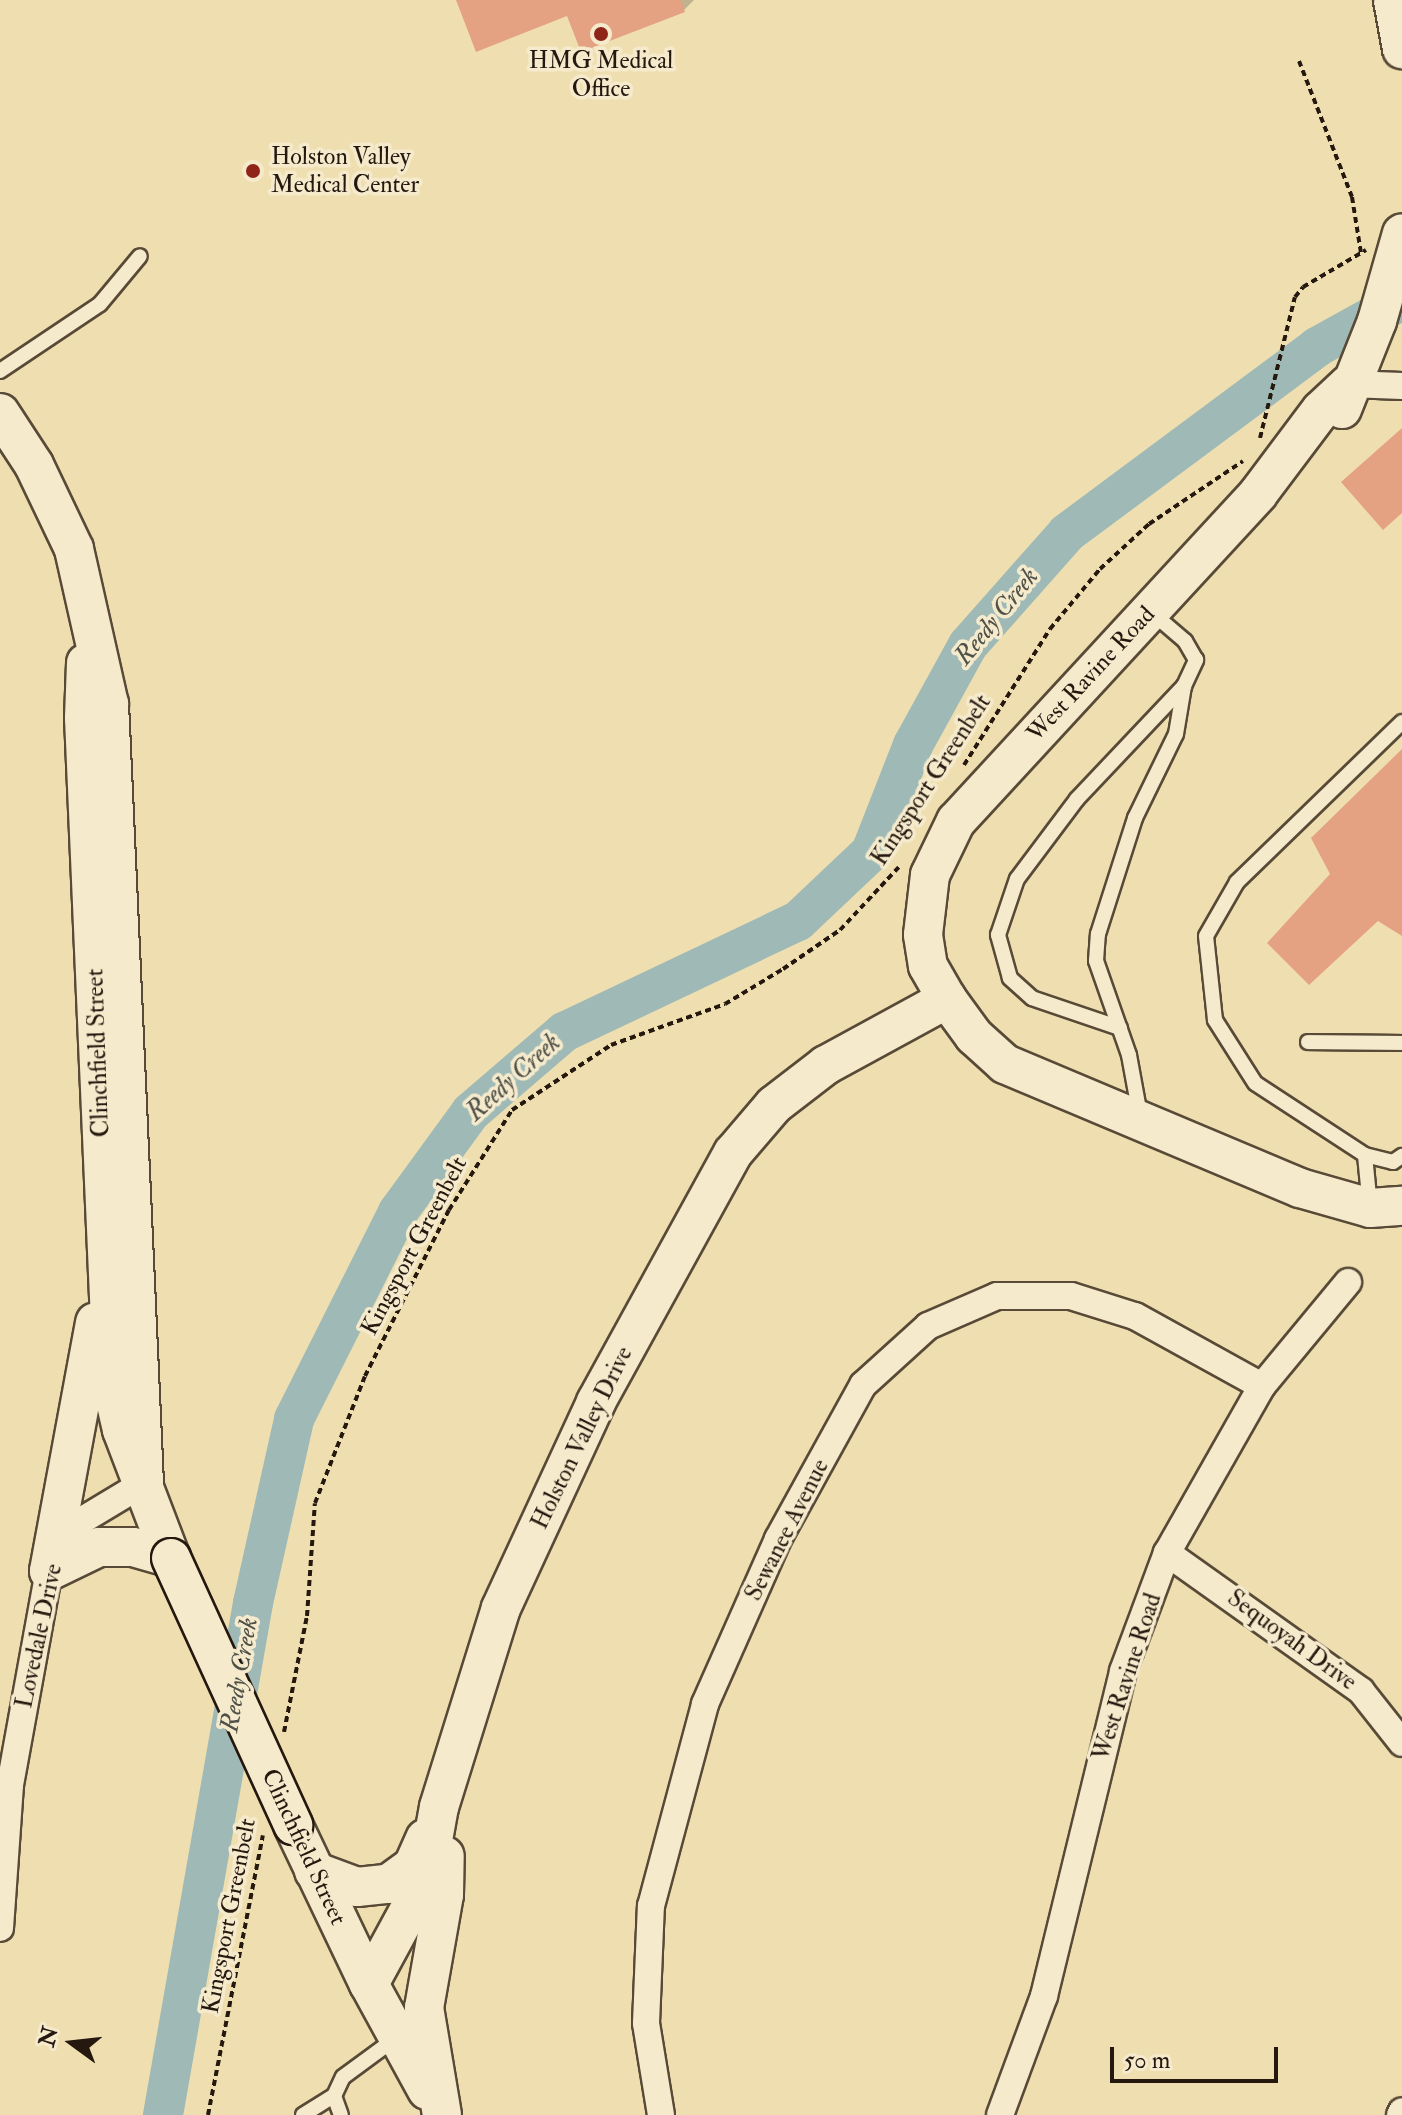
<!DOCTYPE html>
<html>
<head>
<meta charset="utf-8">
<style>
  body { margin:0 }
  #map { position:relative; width:1402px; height:2115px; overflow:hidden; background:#efdfb0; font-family:"IM FELL Double Pica",serif }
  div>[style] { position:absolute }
  .shadow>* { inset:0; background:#0003 }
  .river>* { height:40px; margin:-20px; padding:0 20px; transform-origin:20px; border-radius:20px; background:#9fbab6 }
  .building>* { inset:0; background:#e5a282 }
  .path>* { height:4px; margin-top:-2px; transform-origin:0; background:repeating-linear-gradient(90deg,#25180f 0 6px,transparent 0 10px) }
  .roads { filter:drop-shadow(2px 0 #584a37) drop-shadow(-2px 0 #584a37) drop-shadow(0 2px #584a37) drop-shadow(0 -2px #584a37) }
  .lane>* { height:14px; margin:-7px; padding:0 7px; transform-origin:7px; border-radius:7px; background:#f5eacc }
  .street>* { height:26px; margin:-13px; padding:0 13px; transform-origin:13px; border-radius:13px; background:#f5eacc }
  .secondary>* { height:38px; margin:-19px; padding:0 19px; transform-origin:19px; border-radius:19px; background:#f5eacc }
  .bridges { filter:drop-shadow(2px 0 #25180f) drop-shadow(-2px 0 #25180f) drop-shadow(0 2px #25180f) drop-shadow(0 -2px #25180f) }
  .secondary-bridge>* { height:38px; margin:-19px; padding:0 19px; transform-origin:19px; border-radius:19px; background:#f5eacc }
  .dots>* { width:22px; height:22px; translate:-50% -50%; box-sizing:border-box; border:4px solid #f5eacc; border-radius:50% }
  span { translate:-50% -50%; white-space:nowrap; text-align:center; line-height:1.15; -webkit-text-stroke:7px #f5eacc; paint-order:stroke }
  .poi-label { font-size:24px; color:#25180f }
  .left { translate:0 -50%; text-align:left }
  .street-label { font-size:24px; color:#25180f }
  .water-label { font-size:26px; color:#505149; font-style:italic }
  .north { position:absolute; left:32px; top:2003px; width:80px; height:80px; -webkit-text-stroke:6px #f5eacc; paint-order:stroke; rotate:285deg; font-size:22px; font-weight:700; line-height:32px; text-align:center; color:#25180f }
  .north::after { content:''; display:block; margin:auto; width:28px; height:36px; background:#25180f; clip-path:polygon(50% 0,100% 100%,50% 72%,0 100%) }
  .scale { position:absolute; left:1110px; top:2047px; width:168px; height:36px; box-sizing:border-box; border:4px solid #25180f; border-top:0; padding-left:10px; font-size:24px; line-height:28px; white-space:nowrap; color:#25180f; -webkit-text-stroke:6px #f5eacc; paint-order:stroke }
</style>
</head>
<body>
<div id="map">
  <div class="shadow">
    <div style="clip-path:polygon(458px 0,694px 0,684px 10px,568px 14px)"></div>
  </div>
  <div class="river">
    <div style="left:163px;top:2115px;width:520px;rotate:-80.03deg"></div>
    <div style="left:253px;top:1603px;width:189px;rotate:-77.4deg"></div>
    <div style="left:294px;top:1419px;width:232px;rotate:-63.3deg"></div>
    <div style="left:398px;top:1212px;width:124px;rotate:-53.9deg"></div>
    <div style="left:471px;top:1112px;width:123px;rotate:-40.7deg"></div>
    <div style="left:564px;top:1032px;width:259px;rotate:-25.4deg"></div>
    <div style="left:798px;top:921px;width:100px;rotate:-43.4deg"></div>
    <div style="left:871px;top:852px;width:115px;rotate:-68.6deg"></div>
    <div style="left:913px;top:745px;width:114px;rotate:-61.2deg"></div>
    <div style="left:968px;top:645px;width:149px;rotate:-48.5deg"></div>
    <div style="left:1067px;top:533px;width:312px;rotate:-36.6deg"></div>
    <div style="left:1317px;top:347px;width:97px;rotate:-28.9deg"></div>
  </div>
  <div class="building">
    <div style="clip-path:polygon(456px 0,681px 0,685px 12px,581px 52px,567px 16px,476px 52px)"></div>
    <div style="clip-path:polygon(1402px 428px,1402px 513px,1383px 530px,1341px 482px)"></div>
    <div style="clip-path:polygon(1402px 749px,1402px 936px,1378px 921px,1309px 985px,1267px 943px,1330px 874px,1311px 838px)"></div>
  </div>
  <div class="path">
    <div style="left:1299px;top:61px;width:146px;rotate:68.7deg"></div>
    <div style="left:1352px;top:197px;width:57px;rotate:80.9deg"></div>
    <div style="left:1260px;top:438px;width:145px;rotate:-76.1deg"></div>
    <div style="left:1295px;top:297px;width:13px;rotate:-51deg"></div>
    <div style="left:1303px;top:287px;width:73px;rotate:-30.4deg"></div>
    <div style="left:964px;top:765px;width:161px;rotate:-57.7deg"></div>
    <div style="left:1050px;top:629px;width:78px;rotate:-50.2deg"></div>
    <div style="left:1100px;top:569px;width:67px;rotate:-42.6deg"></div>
    <div style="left:1149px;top:524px;width:113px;rotate:-33.8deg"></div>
    <div style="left:284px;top:1732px;width:118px;rotate:-78.8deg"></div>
    <div style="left:307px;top:1616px;width:113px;rotate:-86deg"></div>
    <div style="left:315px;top:1503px;width:136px;rotate:-68.5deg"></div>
    <div style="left:365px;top:1376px;width:186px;rotate:-63.2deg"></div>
    <div style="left:449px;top:1210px;width:118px;rotate:-57.8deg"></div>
    <div style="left:512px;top:1110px;width:118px;rotate:-33.3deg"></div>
    <div style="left:611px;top:1045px;width:121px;rotate:-19.8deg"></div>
    <div style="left:725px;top:1004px;width:68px;rotate:-31.1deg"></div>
    <div style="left:783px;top:969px;width:69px;rotate:-34.4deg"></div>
    <div style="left:840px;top:930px;width:86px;rotate:-46.9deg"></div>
    <div style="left:208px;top:2115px;width:285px;rotate:-78.9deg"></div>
  </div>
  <div class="roads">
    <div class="lane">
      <div style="left:0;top:371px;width:120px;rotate:-33.8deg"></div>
      <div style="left:100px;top:304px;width:62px;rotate:-50.2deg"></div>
      <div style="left:1120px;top:1028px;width:93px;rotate:-161.2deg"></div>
      <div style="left:1032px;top:998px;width:30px;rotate:-138deg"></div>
      <div style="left:1010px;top:978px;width:45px;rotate:-105.6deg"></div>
      <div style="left:998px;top:935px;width:59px;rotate:-71.3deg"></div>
      <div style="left:1017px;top:879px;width:100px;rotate:-53.1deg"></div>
      <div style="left:1077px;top:799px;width:156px;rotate:-46.6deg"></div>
      <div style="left:1308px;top:1042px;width:94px;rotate:0.6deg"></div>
      <div style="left:1140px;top:1115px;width:61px;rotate:-100.4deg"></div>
      <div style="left:1129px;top:1055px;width:100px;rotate:-109.3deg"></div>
      <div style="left:1096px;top:961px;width:27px;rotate:-86deg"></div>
      <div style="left:1098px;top:934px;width:122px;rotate:-72.3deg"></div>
      <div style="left:1135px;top:818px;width:93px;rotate:-64deg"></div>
      <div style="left:1176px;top:734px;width:49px;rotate:-80.5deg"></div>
      <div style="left:1184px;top:686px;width:29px;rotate:-65deg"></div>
      <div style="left:1196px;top:660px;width:22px;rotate:-120deg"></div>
      <div style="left:1185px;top:641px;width:45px;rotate:-139.5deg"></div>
      <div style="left:1365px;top:1155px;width:29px;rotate:14deg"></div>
      <div style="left:1393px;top:1162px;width:11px;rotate:-34deg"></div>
      <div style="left:1370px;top:1207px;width:52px;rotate:-95.5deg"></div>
      <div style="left:1365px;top:1155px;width:131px;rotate:-146.8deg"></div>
      <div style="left:1255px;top:1083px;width:75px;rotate:-122.4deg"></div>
      <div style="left:1215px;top:1020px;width:84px;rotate:-96.1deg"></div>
      <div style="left:1206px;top:936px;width:62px;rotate:-60.1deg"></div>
      <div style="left:1237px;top:882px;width:230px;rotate:-44.1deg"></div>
      <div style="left:334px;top:2096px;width:20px;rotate:70deg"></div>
      <div style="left:303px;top:2115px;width:36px;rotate:-32deg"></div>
      <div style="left:334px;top:2096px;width:21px;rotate:-65deg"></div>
      <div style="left:343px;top:2077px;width:66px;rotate:-36.3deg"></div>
    </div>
    <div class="street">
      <div style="left:1349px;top:384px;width:53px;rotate:2.2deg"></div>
      <div style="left:1167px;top:1553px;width:238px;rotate:35.4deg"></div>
      <div style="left:1361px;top:1691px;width:66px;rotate:51.7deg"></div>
      <div style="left:0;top:1928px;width:143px;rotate:-86deg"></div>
      <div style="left:10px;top:1785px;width:218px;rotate:-79.7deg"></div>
      <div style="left:49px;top:1571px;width:49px;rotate:-63.4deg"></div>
      <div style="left:71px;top:1527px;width:85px;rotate:-31.1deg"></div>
      <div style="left:661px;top:2115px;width:93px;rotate:-99.3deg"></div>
      <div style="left:646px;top:2023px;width:117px;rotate:-87.6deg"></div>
      <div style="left:651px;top:1906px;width:209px;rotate:-75deg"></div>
      <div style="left:705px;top:1704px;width:180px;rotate:-66.1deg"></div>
      <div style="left:778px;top:1539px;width:176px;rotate:-61.1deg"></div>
      <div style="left:863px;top:1385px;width:88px;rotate:-42.2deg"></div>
      <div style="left:928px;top:1326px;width:75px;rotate:-23.5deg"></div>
      <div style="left:997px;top:1296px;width:74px"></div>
      <div style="left:1071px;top:1296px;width:67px;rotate:17.4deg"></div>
      <div style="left:1135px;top:1316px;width:145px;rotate:28.9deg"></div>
      <div style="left:1000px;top:2115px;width:127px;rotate:-69.7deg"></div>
      <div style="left:1044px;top:1996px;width:334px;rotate:-76.3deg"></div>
      <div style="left:1123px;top:1671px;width:126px;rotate:-69.6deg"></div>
      <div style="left:1167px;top:1553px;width:192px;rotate:-60.4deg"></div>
      <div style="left:1262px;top:1386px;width:135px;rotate:-50.4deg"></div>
      <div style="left:1400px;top:2115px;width:4px;rotate:-63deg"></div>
    </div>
    <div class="secondary">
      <div style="left:1393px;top:0;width:50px;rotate:79.6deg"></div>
      <div style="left:1349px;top:384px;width:38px;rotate:137deg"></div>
      <div style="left:1321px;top:410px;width:105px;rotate:126.9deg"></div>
      <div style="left:1258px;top:494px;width:445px;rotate:132.7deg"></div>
      <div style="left:956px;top:821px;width:60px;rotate:115.7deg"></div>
      <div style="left:930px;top:875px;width:60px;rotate:96.7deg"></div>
      <div style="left:923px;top:935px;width:31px;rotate:81deg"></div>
      <div style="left:928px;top:966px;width:38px;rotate:60deg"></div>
      <div style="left:947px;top:999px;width:46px;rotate:53.9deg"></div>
      <div style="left:974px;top:1036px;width:42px;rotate:42.1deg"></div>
      <div style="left:1005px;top:1064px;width:320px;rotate:22.8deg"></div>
      <div style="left:1300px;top:1188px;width:73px;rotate:15.9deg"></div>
      <div style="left:1370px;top:1208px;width:32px;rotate:-4deg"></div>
      <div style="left:1342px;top:409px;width:95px;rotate:-68.3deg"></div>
      <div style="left:1377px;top:321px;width:91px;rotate:-74.1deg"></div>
      <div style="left:0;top:413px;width:62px;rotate:56.8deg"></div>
      <div style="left:34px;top:465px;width:93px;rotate:64.5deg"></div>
      <div style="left:74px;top:549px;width:159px;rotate:77.3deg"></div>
      <div style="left:109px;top:704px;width:780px;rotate:87.43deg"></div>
      <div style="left:86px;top:663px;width:55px;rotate:92.1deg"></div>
      <div style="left:84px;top:718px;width:674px;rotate:87.53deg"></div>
      <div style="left:113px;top:1391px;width:40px;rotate:77deg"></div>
      <div style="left:122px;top:1430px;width:137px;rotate:69.1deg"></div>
      <div style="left:49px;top:1571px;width:253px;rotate:-79.5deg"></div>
      <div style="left:49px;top:1571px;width:55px;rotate:-25.6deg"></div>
      <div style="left:99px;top:1547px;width:34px"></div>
      <div style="left:133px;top:1547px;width:40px;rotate:16deg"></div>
      <div style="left:293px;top:1825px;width:176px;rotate:64.5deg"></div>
      <div style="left:369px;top:1984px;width:121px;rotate:61.3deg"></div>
      <div style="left:314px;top:1871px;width:46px;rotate:20.4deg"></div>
      <div style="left:357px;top:1887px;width:31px;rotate:-6deg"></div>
      <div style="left:388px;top:1884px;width:31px;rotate:-36deg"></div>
      <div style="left:413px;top:1866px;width:30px;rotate:-66deg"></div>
      <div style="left:369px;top:1984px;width:119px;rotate:-61.5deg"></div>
      <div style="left:426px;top:1879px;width:73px;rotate:-79.8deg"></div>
      <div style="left:439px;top:1807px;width:208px;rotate:-72.7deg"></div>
      <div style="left:501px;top:1608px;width:227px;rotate:-65.2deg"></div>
      <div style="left:596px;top:1402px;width:284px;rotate:-61.2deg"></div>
      <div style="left:733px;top:1153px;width:63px;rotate:-49.5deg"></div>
      <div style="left:774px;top:1105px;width:66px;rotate:-37.6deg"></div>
      <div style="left:826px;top:1065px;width:138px;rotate:-28.6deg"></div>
      <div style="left:442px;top:2115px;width:109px;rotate:-99.5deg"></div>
      <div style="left:424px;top:2008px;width:115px;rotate:-80deg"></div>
      <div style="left:444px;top:1895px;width:39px;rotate:-89deg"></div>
    </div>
  </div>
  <div class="bridges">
    <div class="secondary-bridge">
      <div style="left:171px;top:1558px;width:294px;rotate:65.4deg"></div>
    </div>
  </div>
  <div class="dots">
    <div style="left:601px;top:34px;background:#8f2418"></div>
    <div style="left:253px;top:171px;background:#8f2418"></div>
  </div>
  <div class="poi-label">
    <span style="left:601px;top:75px">HMG Medical<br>Office</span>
    <span class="left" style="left:271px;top:171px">Holston Valley<br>Medical Center</span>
  </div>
  <div class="street-label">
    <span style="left:1091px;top:674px;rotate:-47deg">West Ravine Road</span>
    <span style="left:931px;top:780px;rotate:-57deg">Kingsport Greenbelt</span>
    <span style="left:98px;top:1053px;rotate:-92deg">Clinchfield Street</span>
    <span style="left:414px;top:1246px;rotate:-62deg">Kingsport Greenbelt</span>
    <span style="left:582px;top:1438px;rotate:-64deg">Holston Valley Drive</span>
    <span style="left:787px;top:1530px;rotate:-63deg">Sewanee Avenue</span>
    <span style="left:39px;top:1636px;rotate:-78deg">Lovedale Drive</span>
    <span style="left:1292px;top:1640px;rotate:36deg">Sequoyah Drive</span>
    <span style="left:1127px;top:1677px;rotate:-72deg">West Ravine Road</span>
    <span style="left:304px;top:1847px;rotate:65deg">Clinchfield Street</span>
    <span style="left:229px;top:1916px;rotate:-79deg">Kingsport Greenbelt</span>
  </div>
  <div class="water-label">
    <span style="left:997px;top:617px;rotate:-51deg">Reedy Creek</span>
    <span style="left:514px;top:1078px;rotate:-42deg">Reedy Creek</span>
    <span style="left:240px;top:1675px;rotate:-80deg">Reedy Creek</span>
  </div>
  <div class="north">N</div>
  <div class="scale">50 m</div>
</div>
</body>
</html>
